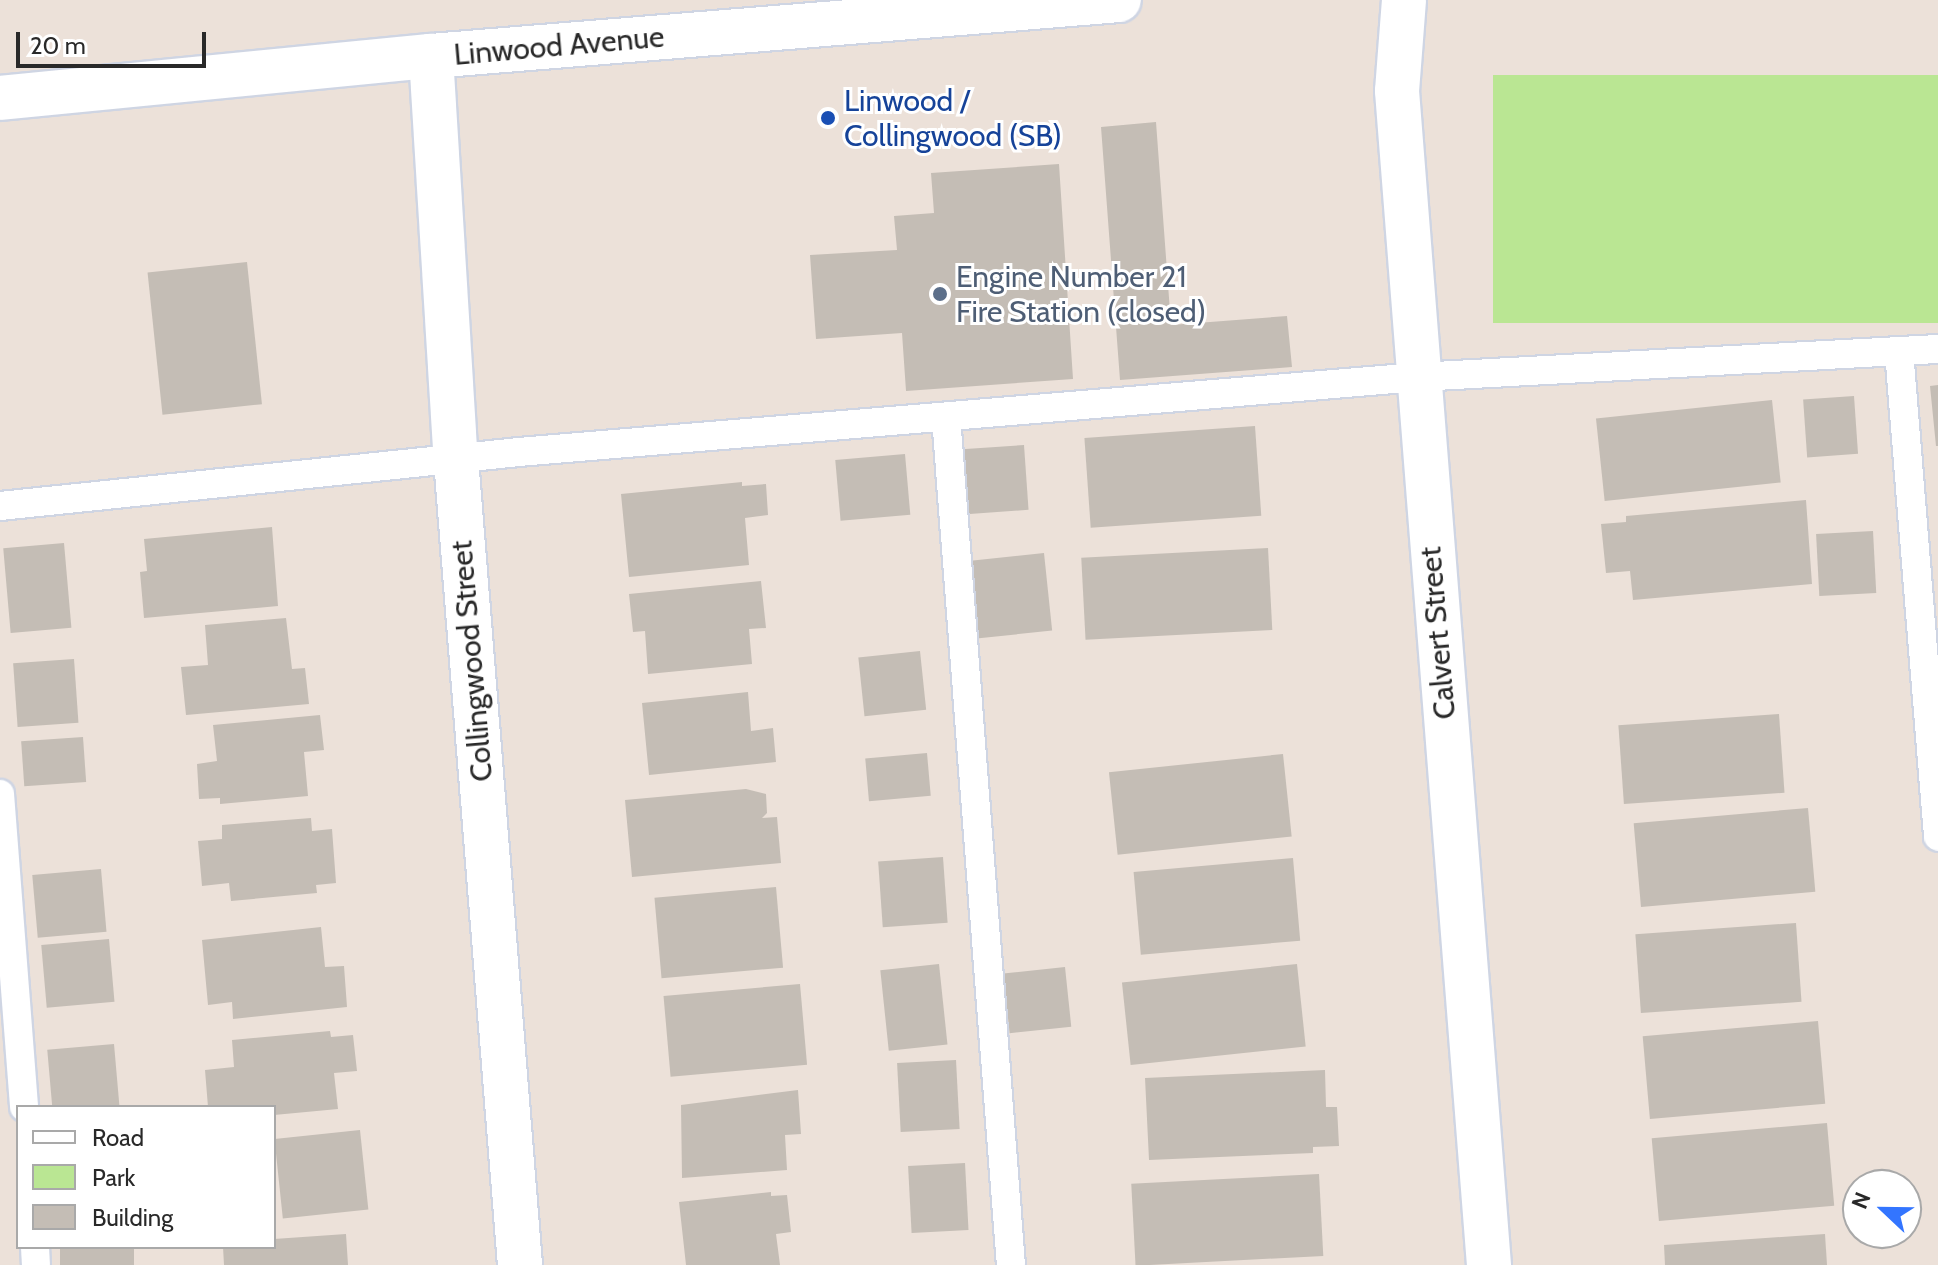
<!DOCTYPE html>
<html>
<head>
<meta charset="utf-8">
<style>
  body { margin:0 }
  #map { position:relative; width:1938px; height:1265px; overflow:hidden; background:#ece1d9; font-family:Cabin,sans-serif }
  div>[style] { position:absolute }
  .green>* { inset:0; background:#bae693; transform-origin:0 0 }
  .building>* { inset:0; background:#c4bdb5; transform-origin:0 0 }
  .roads { filter:drop-shadow(2px 0 #cfd5e3) drop-shadow(-2px 0 #cfd5e3) drop-shadow(0 2px #cfd5e3) drop-shadow(0 -2px #cfd5e3) }
  .lane>* { height:28px; margin:-14px; padding:0 14px; transform-origin:14px; border-radius:14px; background:#fff }
  .street>* { height:44px; margin:-22px; padding:0 22px; transform-origin:22px; border-radius:22px; background:#fff }
  .secondary>* { height:44px; margin:-22px; padding:0 22px; transform-origin:22px; border-radius:22px; background:#fff }
  .dots>* { width:22px; height:22px; translate:-50% -50%; box-sizing:border-box; border:4px solid #fff; border-radius:50% }
  span { translate:-50% -50%; white-space:nowrap; text-align:center; line-height:1.15; -webkit-text-stroke:6px #fff; paint-order:stroke }
  .street-label { font-size:30px; color:#292929 }
  .transit-label { font-size:30px; color:#164399 }
  .left { translate:0 -50%; text-align:left }
  .service-label { font-size:30px; color:#4e5e75 }
  .legend { position:absolute; left:16px; top:1105px; width:260px; height:144px; box-sizing:border-box; background:#fff; border:2px solid #a9a9a9; margin:0; padding:10px 14px; list-style:none; font-size:24px; color:#292929 }
  .legend li { display:flex; align-items:center; gap:16px; height:40px }
  .legend b { width:40px; border:2px solid #a9a9a9 }
  .north { position:absolute; left:1842px; top:1169px; width:80px; height:80px; box-sizing:border-box; background:#fff; border:2px solid #a9a9a9; border-radius:50%; rotate:292deg; font-size:22px; font-weight:700; line-height:32px; text-align:center; color:#292929 }
  .north::after { content:''; display:block; margin:auto; width:28px; height:36px; background:#3375ff; clip-path:polygon(50% 0,100% 100%,50% 72%,0 100%) }
  .scale { position:absolute; left:16px; top:32px; width:190px; height:36px; box-sizing:border-box; border:4px solid #292929; border-top:0; padding-left:10px; font-size:24px; line-height:28px; white-space:nowrap; color:#292929; -webkit-text-stroke:6px #fff; paint-order:stroke }
</style>
</head>
<body>
<div id="map">
  <div class="green">
    <div style="left:1938px;top:75px;width:248px;height:445px;rotate:90deg"></div>
  </div>
  <div class="building">
    <div style="clip-path:polygon(1156px 122px,1171px 325px,1287px 316px,1292px 367px,1120px 380px,1101px 127px)"></div>
    <div style="clip-path:polygon(1059px 164px,1073px 379px,906px 391px,902px 333px,816px 339px,810px 255px,897px 250px,894px 216px,934px 213px,931px 173px)"></div>
    <div style="left:247px;top:262px;width:143px;height:100px;rotate:84deg"></div>
    <div style="clip-path:polygon(1938px 385px,1938px 446px,1936px 446px,1930px 386px)"></div>
    <div style="left:1854px;top:396px;width:58px;height:51px;rotate:86deg"></div>
    <div style="left:1772px;top:400px;width:83px;height:177px;rotate:84deg"></div>
    <div style="left:1255px;top:426px;width:90px;height:171px;rotate:86deg"></div>
    <div style="left:1024px;top:445px;width:65px;height:66px;rotate:86deg"></div>
    <div style="left:905px;top:454px;width:61px;height:70px;rotate:85deg"></div>
    <div style="clip-path:polygon(742px 482px,742px 486px,766px 484px,768px 515px,745px 518px,749px 565px,629px 577px,621px 494px)"></div>
    <div style="clip-path:polygon(1806px 500px,1812px 584px,1633px 600px,1630px 571px,1606px 573px,1601px 524px,1626px 522px,1626px 516px)"></div>
    <div style="clip-path:polygon(272px 527px,278px 606px,144px 618px,140px 572px,147px 571px,144px 539px)"></div>
    <div style="left:1873px;top:531px;width:62px;height:57px;rotate:87deg"></div>
    <div style="left:64px;top:543px;width:85px;height:61px;rotate:85deg"></div>
    <div style="left:1268px;top:548px;width:82px;height:187px;rotate:87deg"></div>
    <div style="left:1044px;top:553px;width:78px;height:76px;rotate:84deg"></div>
    <div style="clip-path:polygon(761px 581px,766px 628px,749px 629px,752px 664px,648px 674px,645px 631px,633px 632px,629px 594px)"></div>
    <div style="clip-path:polygon(286px 618px,292px 669px,305px 668px,309px 704px,186px 715px,181px 667px,208px 665px,205px 625px)"></div>
    <div style="left:920px;top:651px;width:59px;height:62px;rotate:84deg"></div>
    <div style="left:74px;top:659px;width:64px;height:61px;rotate:86deg"></div>
    <div style="clip-path:polygon(748px 692px,751px 731px,773px 728px,776px 762px,649px 775px,642px 703px)"></div>
    <div style="left:1779px;top:714px;width:79px;height:161px;rotate:86deg"></div>
    <div style="clip-path:polygon(320px 715px,324px 750px,304px 752px,308px 796px,220px 804px,220px 798px,199px 799px,197px 764px,217px 761px,213px 725px)"></div>
    <div style="left:83px;top:737px;width:45px;height:62px;rotate:86deg"></div>
    <div style="left:927px;top:753px;width:43px;height:62px;rotate:85deg"></div>
    <div style="left:1283px;top:754px;width:83px;height:175px;rotate:84deg"></div>
    <div style="clip-path:polygon(746px 789px,766px 794px,767px 813px,762px 818px,777px 817px,781px 863px,632px 877px,625px 800px)"></div>
    <div style="left:1808px;top:808px;width:84px;height:175px;rotate:85deg"></div>
    <div style="clip-path:polygon(311px 818px,312px 831px,332px 829px,336px 883px,316px 885px,317px 893px,231px 901px,229px 883px,202px 886px,198px 841px,222px 839px,222px 825px)"></div>
    <div style="left:943px;top:857px;width:66px;height:65px;rotate:86deg"></div>
    <div style="left:1293px;top:858px;width:83px;height:160px;rotate:85deg"></div>
    <div style="left:101px;top:869px;width:63px;height:69px;rotate:85deg"></div>
    <div style="left:776px;top:887px;width:81px;height:122px;rotate:85deg"></div>
    <div style="left:1796px;top:923px;width:79px;height:161px;rotate:86deg"></div>
    <div style="clip-path:polygon(321px 927px,325px 967px,344px 966px,347px 1007px,233px 1019px,232px 1002px,208px 1005px,202px 940px)"></div>
    <div style="left:109px;top:939px;width:63px;height:68px;rotate:85deg"></div>
    <div style="left:939px;top:964px;width:81px;height:59px;rotate:84deg"></div>
    <div style="left:1297px;top:964px;width:83px;height:176px;rotate:84deg"></div>
    <div style="left:1065px;top:967px;width:60px;height:62px;rotate:84deg"></div>
    <div style="left:800px;top:984px;width:81px;height:137px;rotate:85deg"></div>
    <div style="left:1818px;top:1021px;width:83px;height:176px;rotate:85deg"></div>
    <div style="clip-path:polygon(330px 1031px,331px 1037px,353px 1035px,357px 1071px,334px 1073px,338px 1109px,274px 1115px,274px 1107px,208px 1107px,205px 1070px,234px 1067px,232px 1040px)"></div>
    <div style="left:114px;top:1044px;width:63px;height:67px;rotate:85deg"></div>
    <div style="left:956px;top:1060px;width:69px;height:59px;rotate:87deg"></div>
    <div style="clip-path:polygon(1325px 1070px,1326px 1107px,1337px 1107px,1339px 1146px,1313px 1147px,1313px 1153px,1149px 1160px,1145px 1078px)"></div>
    <div style="clip-path:polygon(798px 1090px,801px 1134px,785px 1135px,787px 1170px,682px 1178px,681px 1105px)"></div>
    <div style="left:1827px;top:1123px;width:83px;height:176px;rotate:85deg"></div>
    <div style="left:360px;top:1130px;width:80px;height:86px;rotate:84deg"></div>
    <div style="left:965px;top:1163px;width:67px;height:57px;rotate:87deg"></div>
    <div style="left:1319px;top:1174px;width:82px;height:188px;rotate:87deg"></div>
    <div style="clip-path:polygon(771px 1192px,771px 1196px,787px 1195px,791px 1232px,776px 1234px,780px 1265px,686px 1265px,679px 1202px)"></div>
    <div style="clip-path:polygon(346px 1234px,348px 1265px,224px 1265px,223px 1247px,274px 1247px,274px 1239px)"></div>
    <div style="clip-path:polygon(1825px 1234px,1827px 1265px,1665px 1265px,1664px 1245px)"></div>
    <div style="left:60px;top:1247px;width:74px;height:18px"></div>
  </div>
  <div class="roads">
    <div class="lane">
      <div style="left:1899px;top:351px;width:487px;rotate:85.4deg"></div>
      <div style="left:946px;top:417px;width:850px;rotate:85.62deg"></div>
      <div style="left:0;top:506px;width:522px;rotate:-5.94deg"></div>
      <div style="left:519px;top:452px;width:901px;rotate:-4.77deg"></div>
      <div style="left:1417px;top:377px;width:522px;rotate:-3.08deg"></div>
      <div style="left:0;top:794px;width:314px;rotate:85.6deg"></div>
      <div style="left:35px;top:1247px;width:18px;rotate:87deg"></div>
    </div>
    <div class="street">
      <div style="left:431px;top:56px;width:404px;rotate:86.5deg"></div>
      <div style="left:456px;top:459px;width:809px;rotate:85.46deg"></div>
    </div>
    <div class="secondary">
      <div style="left:1404px;top:0;width:91px;rotate:94.4deg"></div>
      <div style="left:1397px;top:91px;width:1178px;rotate:85.52deg"></div>
      <div style="left:0;top:98px;width:433px;rotate:-5.6deg"></div>
      <div style="left:431px;top:56px;width:690px;rotate:-4.65deg"></div>
    </div>
  </div>
  <div class="dots">
    <div style="left:828px;top:118px;background:#1a4fb4"></div>
    <div style="left:940px;top:294px;background:#5c6f8a"></div>
  </div>
  <div class="street-label">
    <span style="left:559px;top:46px;rotate:-5deg">Linwood Avenue</span>
    <span style="left:1438px;top:633px;rotate:-95deg">Calvert Street</span>
    <span style="left:472px;top:661px;rotate:-95deg">Collingwood Street</span>
  </div>
  <div class="transit-label">
    <span class="left" style="left:844px;top:118px">Linwood /<br>Collingwood (SB)</span>
  </div>
  <div class="service-label">
    <span class="left" style="left:956px;top:294px">Engine Number 21<br>Fire Station (closed)</span>
  </div>
  <ul class="legend">
  <li><b style="height:10px;background:#fff"></b>Road</li>
  <li><b style="height:22px;background:#bae693"></b>Park</li>
  <li><b style="height:22px;background:#c4bdb5"></b>Building</li>
  </ul>
  <div class="north">N</div>
  <div class="scale">20 m</div>
</div>
</body>
</html>
